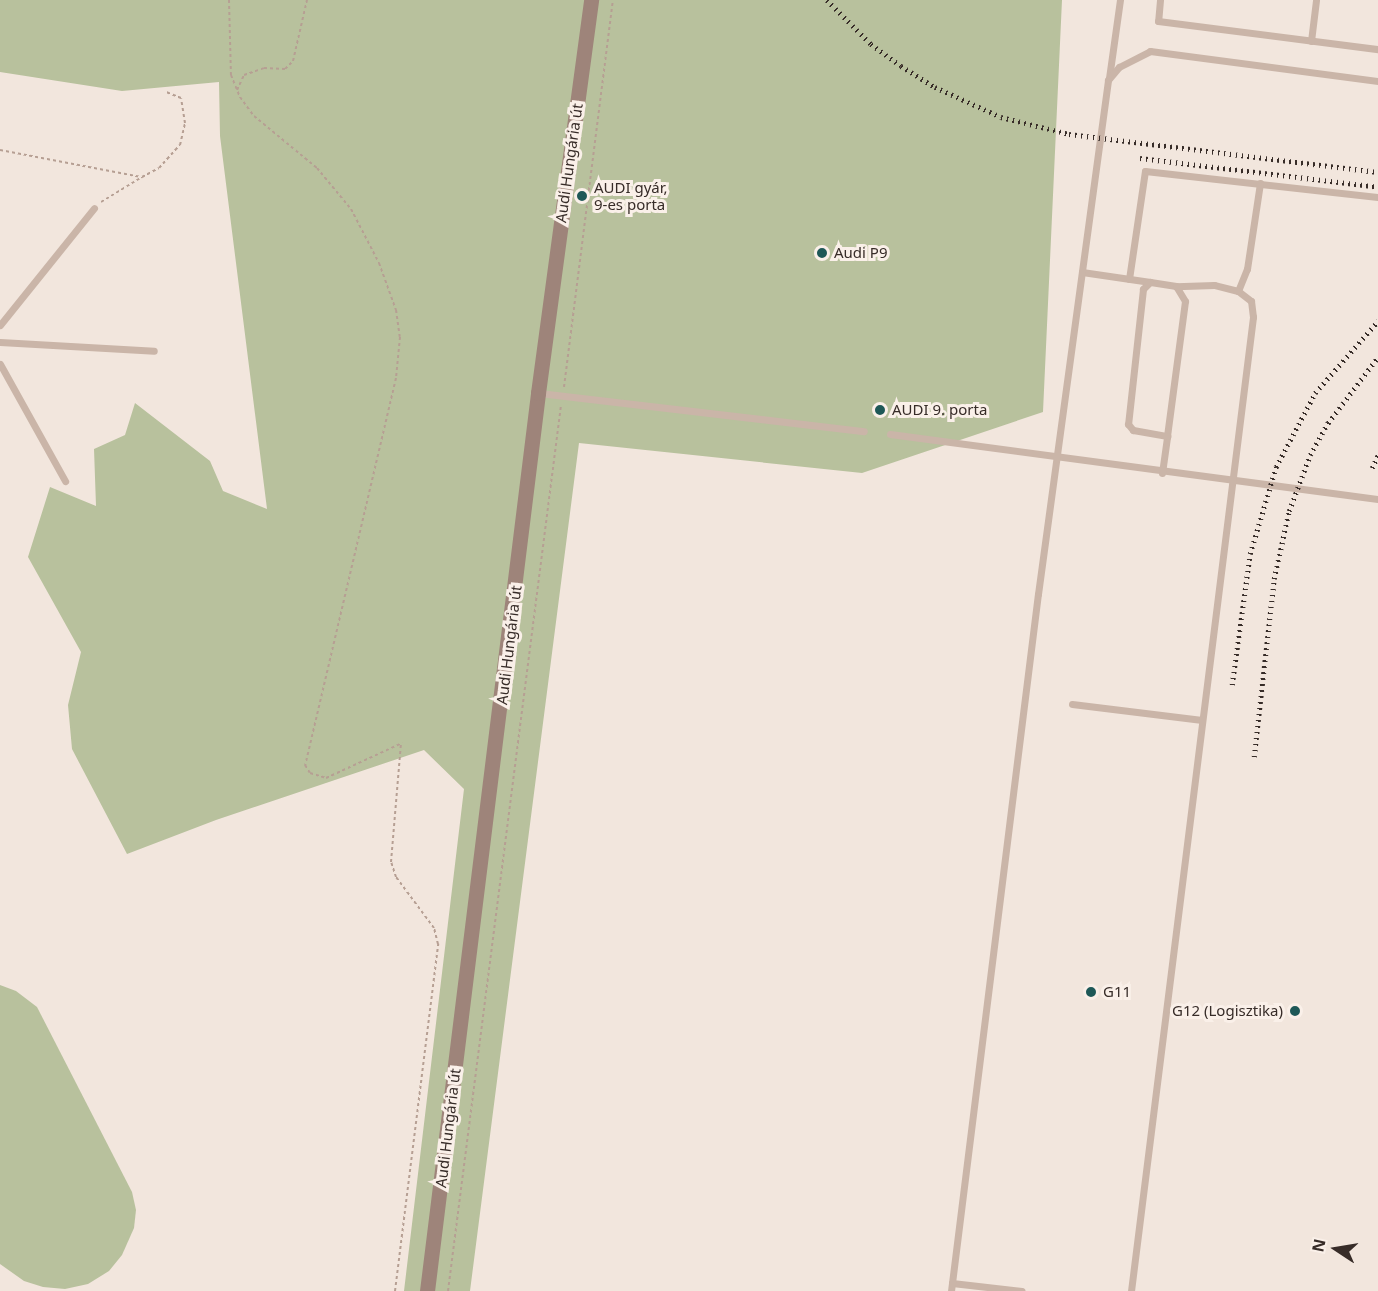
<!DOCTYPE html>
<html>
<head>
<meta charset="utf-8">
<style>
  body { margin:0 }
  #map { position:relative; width:1378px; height:1291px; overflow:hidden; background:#f2e6dd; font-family:"Noto Sans",sans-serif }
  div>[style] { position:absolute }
  .green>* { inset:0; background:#b8c19d }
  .path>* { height:2px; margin-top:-1px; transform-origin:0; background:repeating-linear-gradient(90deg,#b69f93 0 3px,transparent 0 6px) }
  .lane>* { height:7px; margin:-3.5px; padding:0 3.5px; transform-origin:3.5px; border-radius:3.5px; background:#cab5a8 }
  .secondary>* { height:15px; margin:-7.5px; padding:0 7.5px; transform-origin:7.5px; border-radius:7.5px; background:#9e847a }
  .rail>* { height:4.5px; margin-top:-2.25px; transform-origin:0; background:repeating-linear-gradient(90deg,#372c28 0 1.5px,transparent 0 6px) }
  .dots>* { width:16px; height:16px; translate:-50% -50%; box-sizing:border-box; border:3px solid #faf0e9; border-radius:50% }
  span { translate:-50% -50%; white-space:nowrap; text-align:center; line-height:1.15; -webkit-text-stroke:6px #faf0e9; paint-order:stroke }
  .street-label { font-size:15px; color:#372c28 }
  .poi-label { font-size:15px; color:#372c28 }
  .left { translate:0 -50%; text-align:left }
  .right { translate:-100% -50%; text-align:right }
  .north { position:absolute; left:1306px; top:1219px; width:60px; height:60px; -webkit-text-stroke:4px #faf0e9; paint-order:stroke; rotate:282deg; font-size:16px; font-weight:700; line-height:24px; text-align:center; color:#372c28 }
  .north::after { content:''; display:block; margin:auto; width:21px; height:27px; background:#372c28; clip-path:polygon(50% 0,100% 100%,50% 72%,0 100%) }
</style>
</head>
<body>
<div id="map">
  <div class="green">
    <div style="clip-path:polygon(0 0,1062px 0,1043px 412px,862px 473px,579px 443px,470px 1291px,404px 1291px,464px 789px,424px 750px,216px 820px,127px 854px,72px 749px,68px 705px,81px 652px,28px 557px,50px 487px,96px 506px,94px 449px,125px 435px,135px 403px,210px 461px,223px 491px,267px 509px,220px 136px,219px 82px,122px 91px,0 72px)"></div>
    <div style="clip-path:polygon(0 985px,16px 991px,37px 1007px,132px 1192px,136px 1210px,134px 1228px,122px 1255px,109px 1271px,88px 1284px,65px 1289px,43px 1287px,24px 1281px,0 1264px)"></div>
  </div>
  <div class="path">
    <div style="left:229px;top:0;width:75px;rotate:88.5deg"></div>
    <div style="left:231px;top:75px;width:24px;rotate:68deg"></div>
    <div style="left:240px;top:97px;width:24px;rotate:54deg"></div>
    <div style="left:254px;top:116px;width:82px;rotate:39.5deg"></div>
    <div style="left:317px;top:168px;width:53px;rotate:50.3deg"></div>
    <div style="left:351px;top:209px;width:61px;rotate:62.6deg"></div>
    <div style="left:379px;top:263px;width:50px;rotate:70.1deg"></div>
    <div style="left:396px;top:310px;width:27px;rotate:82deg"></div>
    <div style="left:400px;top:337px;width:41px;rotate:95.6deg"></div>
    <div style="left:396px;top:378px;width:398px;rotate:103.2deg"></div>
    <div style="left:305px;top:765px;width:9px;rotate:58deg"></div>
    <div style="left:310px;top:773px;width:17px;rotate:17deg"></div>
    <div style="left:326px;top:778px;width:84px;rotate:-24.7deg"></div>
    <div style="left:237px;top:90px;width:17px;rotate:-65deg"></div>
    <div style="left:244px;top:75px;width:21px;rotate:-19deg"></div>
    <div style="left:264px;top:68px;width:21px;rotate:3deg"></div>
    <div style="left:285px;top:69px;width:11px;rotate:-45deg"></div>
    <div style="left:293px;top:61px;width:63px;rotate:-77.1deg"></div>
    <div style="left:0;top:150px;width:145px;rotate:10.8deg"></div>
    <div style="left:142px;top:177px;width:19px;rotate:-28deg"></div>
    <div style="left:159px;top:168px;width:31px;rotate:-48deg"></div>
    <div style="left:180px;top:145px;width:23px;rotate:-77deg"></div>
    <div style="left:185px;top:123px;width:25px;rotate:-99deg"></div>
    <div style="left:181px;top:98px;width:16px;rotate:-158deg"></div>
    <div style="left:101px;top:202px;width:48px;rotate:-31.4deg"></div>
    <div style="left:564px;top:387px;width:390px;rotate:-82.8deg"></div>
    <div style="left:395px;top:1291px;width:350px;rotate:-82.9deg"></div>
    <div style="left:438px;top:944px;width:16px;rotate:-104deg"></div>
    <div style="left:434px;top:928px;width:64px;rotate:-126.7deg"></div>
    <div style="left:396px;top:877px;width:16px;rotate:-108deg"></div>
    <div style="left:391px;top:862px;width:118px;rotate:-85.2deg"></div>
    <div style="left:448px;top:1291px;width:893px;rotate:-82.73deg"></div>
  </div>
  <div class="lane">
    <div style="left:1160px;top:0;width:21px;rotate:95deg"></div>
    <div style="left:1158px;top:21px;width:222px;rotate:7.3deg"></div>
    <div style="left:1311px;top:41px;width:41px;rotate:-83deg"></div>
    <div style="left:1109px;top:78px;width:79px;rotate:-82deg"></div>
    <div style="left:1082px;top:272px;width:69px;rotate:8.4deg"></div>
    <div style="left:1129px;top:279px;width:109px;rotate:-81.6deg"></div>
    <div style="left:1145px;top:171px;width:234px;rotate:6.4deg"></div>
    <div style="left:1238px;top:291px;width:24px;rotate:-68deg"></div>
    <div style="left:1247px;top:269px;width:87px;rotate:-81.4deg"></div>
    <div style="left:0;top:325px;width:150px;rotate:-51.2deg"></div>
    <div style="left:0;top:342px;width:154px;rotate:3.3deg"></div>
    <div style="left:0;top:364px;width:134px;rotate:60.9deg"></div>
    <div style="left:539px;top:393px;width:327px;rotate:6.7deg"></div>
    <div style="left:890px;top:434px;width:492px;rotate:7.6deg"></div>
    <div style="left:1162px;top:473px;width:37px;rotate:-82deg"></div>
    <div style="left:1167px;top:436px;width:136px;rotate:-82.4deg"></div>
    <div style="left:1185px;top:301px;width:17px;rotate:-121deg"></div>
    <div style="left:1176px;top:286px;width:26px;rotate:-171deg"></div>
    <div style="left:1150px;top:282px;width:10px;rotate:135deg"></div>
    <div style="left:1143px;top:289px;width:136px;rotate:96.3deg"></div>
    <div style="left:1128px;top:424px;width:8px;rotate:50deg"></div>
    <div style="left:1133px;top:430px;width:35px;rotate:10deg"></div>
    <div style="left:1072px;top:704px;width:131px;rotate:7deg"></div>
    <div style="left:952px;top:1283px;width:70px;rotate:6.5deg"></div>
    <div style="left:951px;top:1291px;width:702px;rotate:-82.89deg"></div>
    <div style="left:1038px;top:594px;width:519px;rotate:-82.24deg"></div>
    <div style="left:1108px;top:80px;width:17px;rotate:-50deg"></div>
    <div style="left:1119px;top:67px;width:35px;rotate:-27deg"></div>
    <div style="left:1150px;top:51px;width:230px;rotate:7.5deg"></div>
    <div style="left:1131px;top:1291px;width:982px;rotate:-82.86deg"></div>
    <div style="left:1253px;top:317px;width:16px;rotate:-97deg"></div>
    <div style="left:1251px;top:301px;width:16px;rotate:-142deg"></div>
    <div style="left:1238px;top:291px;width:25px;rotate:-166deg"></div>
    <div style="left:1214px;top:285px;width:38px;rotate:178deg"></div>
  </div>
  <div class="secondary">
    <div style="left:427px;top:1291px;width:905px;rotate:-82.95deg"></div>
    <div style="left:538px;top:393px;width:397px;rotate:-82.3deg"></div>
  </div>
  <div class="rail">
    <div style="left:827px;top:0;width:62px;rotate:45deg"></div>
    <div style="left:871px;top:44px;width:37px;rotate:36deg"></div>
    <div style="left:901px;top:66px;width:40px;rotate:32deg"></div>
    <div style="left:935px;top:87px;width:72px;rotate:24.4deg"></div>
    <div style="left:1001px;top:117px;width:70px;rotate:14deg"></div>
    <div style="left:1069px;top:134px;width:311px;rotate:7deg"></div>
    <div style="left:1140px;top:158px;width:240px;rotate:6.9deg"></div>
    <div style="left:1372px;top:468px;width:14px;rotate:-65deg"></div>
    <div style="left:1232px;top:685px;width:132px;rotate:-82.2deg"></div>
    <div style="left:1250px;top:554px;width:91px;rotate:-73.4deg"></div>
    <div style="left:1276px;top:467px;width:84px;rotate:-62.2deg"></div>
    <div style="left:1315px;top:393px;width:96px;rotate:-48.8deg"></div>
    <div style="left:1254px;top:757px;width:179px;rotate:-83.6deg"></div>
    <div style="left:1274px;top:579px;width:70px;rotate:-77.6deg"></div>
    <div style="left:1289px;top:511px;width:60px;rotate:-69.4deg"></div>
    <div style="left:1310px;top:455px;width:37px;rotate:-61deg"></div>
    <div style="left:1328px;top:423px;width:83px;rotate:-52.9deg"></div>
  </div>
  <div class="dots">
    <div style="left:582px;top:196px;background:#1e5857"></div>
    <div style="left:822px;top:253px;background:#1e5857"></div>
    <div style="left:880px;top:410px;background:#1e5857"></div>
    <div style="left:1091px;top:992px;background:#1e5857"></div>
    <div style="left:1295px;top:1011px;background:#1e5857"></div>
  </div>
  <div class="street-label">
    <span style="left:569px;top:163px;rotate:-82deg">Audi Hungária út</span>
    <span style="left:509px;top:645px;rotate:-83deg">Audi Hungária út</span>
    <span style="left:448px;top:1128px;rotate:-83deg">Audi Hungária út</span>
  </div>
  <div class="poi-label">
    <span class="left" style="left:594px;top:196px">AUDI gyár,<br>9-es porta</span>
    <span class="left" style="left:834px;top:253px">Audi P9</span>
    <span class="left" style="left:892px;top:410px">AUDI 9. porta</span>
    <span class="left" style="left:1103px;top:992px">G11</span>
    <span class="right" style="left:1283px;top:1011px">G12 (Logisztika)</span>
  </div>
  <div class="north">N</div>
</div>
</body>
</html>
